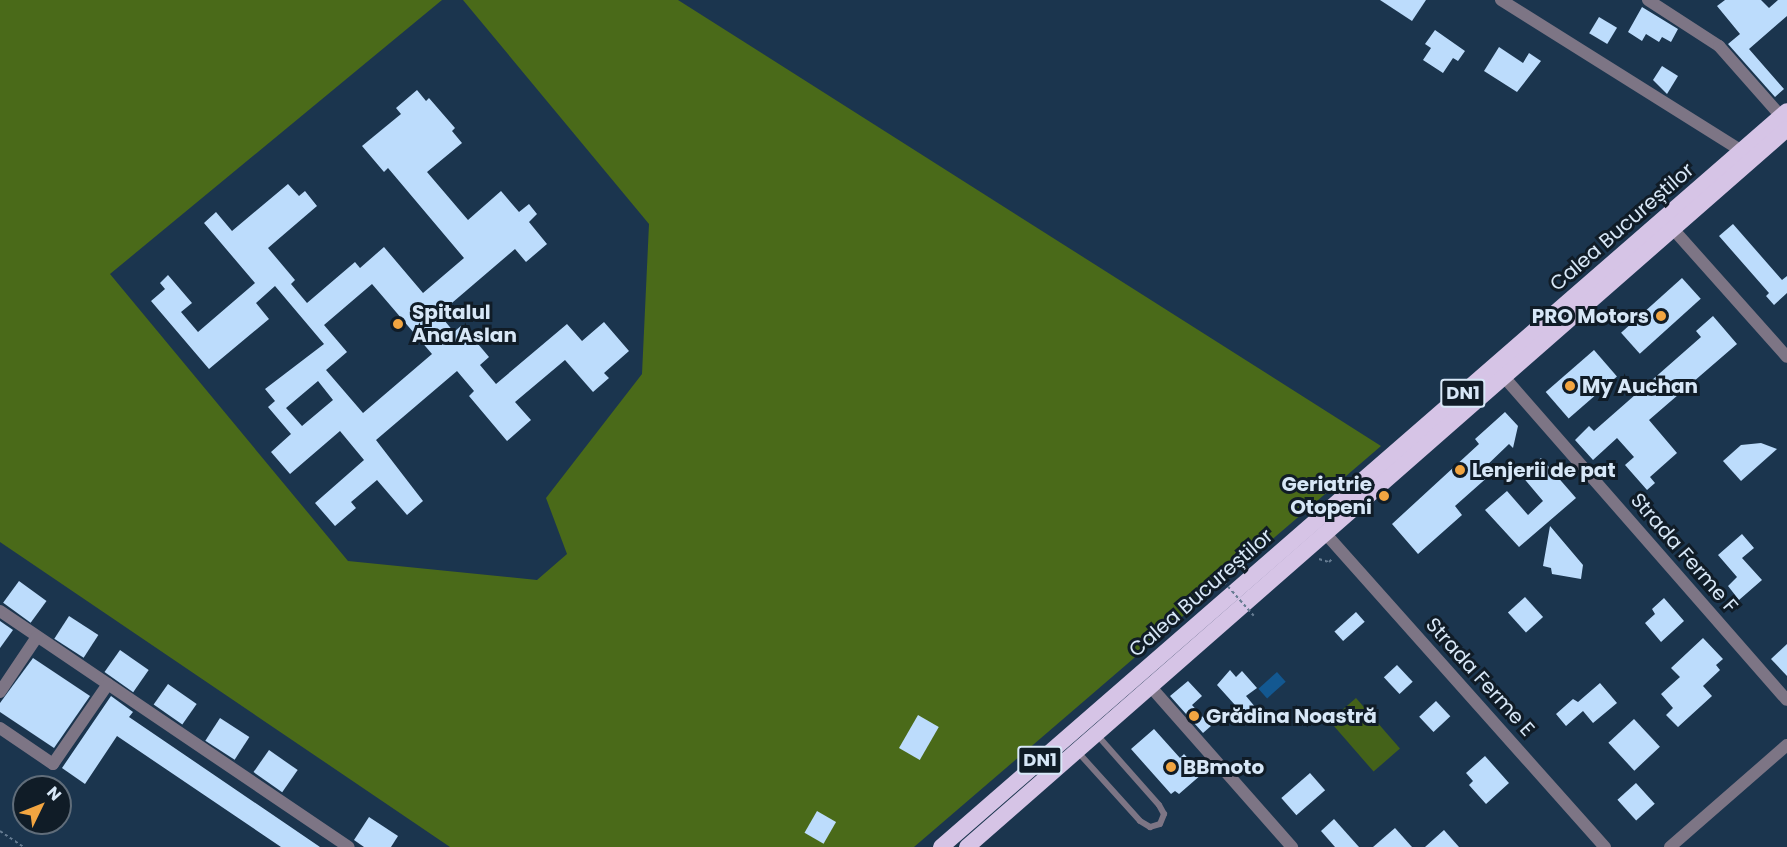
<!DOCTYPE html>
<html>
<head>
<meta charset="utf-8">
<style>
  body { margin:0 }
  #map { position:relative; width:1787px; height:847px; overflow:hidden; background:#1b354e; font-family:Poppins,sans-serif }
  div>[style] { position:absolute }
  .green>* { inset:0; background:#446219; transform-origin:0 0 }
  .forest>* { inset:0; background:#4a6a19 }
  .water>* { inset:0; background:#135891; transform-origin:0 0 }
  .building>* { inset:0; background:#bcdcfc; transform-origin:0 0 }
  .path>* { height:2px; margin-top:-1px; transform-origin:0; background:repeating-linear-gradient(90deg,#657b91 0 3px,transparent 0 6px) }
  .service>* { height:6px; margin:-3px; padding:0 3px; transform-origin:3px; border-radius:3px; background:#7d7585 }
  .minor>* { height:12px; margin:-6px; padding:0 6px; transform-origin:6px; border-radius:6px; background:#7d7585 }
  .trunk>* { height:16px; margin:-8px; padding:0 8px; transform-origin:8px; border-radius:8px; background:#d6c4e6 }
  .path-bridge>* { height:2px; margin-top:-1px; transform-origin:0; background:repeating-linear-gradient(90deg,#657b91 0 3px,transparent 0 6px) }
  .dots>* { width:16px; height:16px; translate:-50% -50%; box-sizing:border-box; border:3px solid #101c27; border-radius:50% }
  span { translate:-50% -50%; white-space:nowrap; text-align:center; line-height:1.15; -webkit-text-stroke:6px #101c27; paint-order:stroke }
  .shield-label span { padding:2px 4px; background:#101c27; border:2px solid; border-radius:4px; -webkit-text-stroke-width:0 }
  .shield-label { font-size:18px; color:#d7e7f7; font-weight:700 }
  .street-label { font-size:20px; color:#d7e7f7 }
  .poi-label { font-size:20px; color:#d7e7f7; font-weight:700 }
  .left { translate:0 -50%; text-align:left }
  .right { translate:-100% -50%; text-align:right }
  .north { position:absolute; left:12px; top:775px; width:60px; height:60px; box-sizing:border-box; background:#101c27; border:2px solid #606d7a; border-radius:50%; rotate:47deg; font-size:16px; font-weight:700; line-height:24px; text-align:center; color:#d7e7f7 }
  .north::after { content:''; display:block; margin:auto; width:21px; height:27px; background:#f2a541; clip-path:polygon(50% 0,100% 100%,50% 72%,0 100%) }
</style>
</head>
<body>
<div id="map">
  <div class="green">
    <div style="left:1356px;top:698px;width:67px;height:35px;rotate:49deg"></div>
  </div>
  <div class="forest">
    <div style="clip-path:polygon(0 0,442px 0,110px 274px,348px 561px,537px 580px,567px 554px,546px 498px,642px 374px,649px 224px,463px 0,678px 0,1381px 446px,914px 847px,450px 847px,0 542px)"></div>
  </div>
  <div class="water">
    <div style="left:1277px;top:672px;width:13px;height:25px;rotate:48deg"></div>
  </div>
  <div class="building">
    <div style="clip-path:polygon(1380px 0,1426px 0,1412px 21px)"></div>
    <div style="clip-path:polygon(1725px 0,1761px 0,1769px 8px,1778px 0,1787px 0,1787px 16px,1749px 49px,1784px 89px,1775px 97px,1728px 44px,1740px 34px,1717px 6px)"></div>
    <div style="clip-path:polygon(1642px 7px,1678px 29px,1671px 42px,1662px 37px,1659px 42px,1646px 34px,1642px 41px,1628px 32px)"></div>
    <div style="left:1599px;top:17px;width:21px;height:19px;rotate:31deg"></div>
    <div style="clip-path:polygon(1435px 30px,1465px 51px,1458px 61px,1453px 58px,1443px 73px,1423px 60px,1431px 48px,1425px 44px)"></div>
    <div style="clip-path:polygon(1499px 47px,1523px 63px,1529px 53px,1541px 61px,1517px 92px,1484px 71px)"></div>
    <div style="clip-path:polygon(1662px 66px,1678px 76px,1667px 94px,1653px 80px)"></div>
    <div style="clip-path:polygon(evenodd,417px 90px,426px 101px,429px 98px,455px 128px,452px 131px,462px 143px,427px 172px,468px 220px,501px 191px,519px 212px,529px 204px,537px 214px,529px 222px,547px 244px,526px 262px,515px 249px,439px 314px,454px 332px,462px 325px,489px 357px,480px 365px,496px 384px,567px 324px,582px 341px,604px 322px,629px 351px,604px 373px,609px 378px,593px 392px,565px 360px,515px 402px,531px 420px,507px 441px,469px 396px,474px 391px,457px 371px,376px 440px,423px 501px,407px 515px,377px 480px,351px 502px,356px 508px,335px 526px,315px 503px,364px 460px,340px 431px,290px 474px,271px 452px,291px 434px,268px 407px,275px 401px,265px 389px,324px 344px,275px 286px,256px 303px,269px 319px,209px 369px,151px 301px,165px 289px,160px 283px,168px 275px,192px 303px,181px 312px,198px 332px,255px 283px,204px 223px,216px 212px,232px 231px,288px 184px,299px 196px,305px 191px,317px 206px,268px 248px,295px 280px,291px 284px,307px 303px,355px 262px,360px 268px,384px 247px,423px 293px,464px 258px,388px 168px,384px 172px,362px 146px,401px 114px,396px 108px,417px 90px,372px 284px,432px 354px,363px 413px,326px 370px,347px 352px,324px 325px,372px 284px,417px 90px,318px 381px,333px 400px,302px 426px,286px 408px,318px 381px)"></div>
    <div style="clip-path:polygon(1733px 224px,1782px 280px,1787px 276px,1787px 293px,1774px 305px,1766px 296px,1769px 293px,1719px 236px)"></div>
    <div style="left:1682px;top:278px;width:28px;height:82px;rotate:48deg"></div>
    <div style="clip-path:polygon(1713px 316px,1737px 344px,1649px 420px,1677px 453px,1650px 477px,1655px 483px,1647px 490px,1625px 465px,1634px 457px,1617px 438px,1593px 460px,1575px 440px,1589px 426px,1594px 431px,1701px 337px,1696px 331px)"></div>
    <div style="left:1594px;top:350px;width:35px;height:64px;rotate:49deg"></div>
    <div style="clip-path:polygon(1505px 412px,1518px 426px,1513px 448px,1509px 444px,1484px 468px,1490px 475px,1455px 506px,1462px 515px,1418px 554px,1392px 524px,1479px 444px,1475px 439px)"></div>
    <div style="clip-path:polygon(1761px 443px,1777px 449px,1741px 481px,1723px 461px,1741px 445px)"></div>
    <div style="clip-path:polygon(1541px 458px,1576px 498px,1519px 547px,1485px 510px,1507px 491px,1528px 515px,1543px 501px,1521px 475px)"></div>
    <div style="clip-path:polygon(1550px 526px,1583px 565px,1581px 579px,1552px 574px,1551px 568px,1543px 566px)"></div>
    <div style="clip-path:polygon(1742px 534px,1754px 548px,1742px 558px,1762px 580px,1739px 600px,1728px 586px,1737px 577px,1718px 555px)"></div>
    <div style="left:19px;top:581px;width:34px;height:27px;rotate:36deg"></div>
    <div style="left:1525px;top:597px;width:27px;height:23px;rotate:48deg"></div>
    <div style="clip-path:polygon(1664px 598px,1684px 621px,1661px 642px,1645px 623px,1655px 614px,1652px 609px)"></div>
    <div style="left:1356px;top:612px;width:13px;height:29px;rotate:48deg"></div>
    <div style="left:69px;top:616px;width:35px;height:27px;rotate:33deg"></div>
    <div style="clip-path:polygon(0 621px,13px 630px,0 648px)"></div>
    <div style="clip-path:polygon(1703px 638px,1723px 659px,1716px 665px,1720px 670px,1703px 686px,1712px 696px,1678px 727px,1666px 715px,1673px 708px,1661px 694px,1680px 677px,1671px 668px)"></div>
    <div style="clip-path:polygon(1787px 644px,1787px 676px,1771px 659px)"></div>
    <div style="left:120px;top:650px;width:35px;height:27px;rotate:35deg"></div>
    <div style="clip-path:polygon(33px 658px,90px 696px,54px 748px,0 712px,0 703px)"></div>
    <div style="left:1397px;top:665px;width:23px;height:18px;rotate:47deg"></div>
    <div style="clip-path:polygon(1230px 670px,1236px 677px,1242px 671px,1257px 688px,1246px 696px,1256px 708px,1238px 724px,1227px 712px,1235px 705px,1217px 685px)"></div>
    <div style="clip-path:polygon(1188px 681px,1202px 696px,1192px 705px,1211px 726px,1203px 733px,1170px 696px)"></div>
    <div style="clip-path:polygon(1600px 683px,1617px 703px,1593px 723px,1583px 711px,1566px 726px,1556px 714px,1573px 699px,1578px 702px)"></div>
    <div style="left:168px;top:684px;width:35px;height:25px;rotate:35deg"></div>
    <div style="clip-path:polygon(111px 696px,133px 712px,129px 717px,320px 847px,281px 847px,117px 736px,85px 784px,62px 768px)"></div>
    <div style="left:1436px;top:701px;width:21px;height:23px;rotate:47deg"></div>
    <div style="left:918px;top:715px;width:24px;height:38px;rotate:30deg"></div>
    <div style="left:220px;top:718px;width:35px;height:27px;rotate:33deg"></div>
    <div style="left:1634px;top:719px;width:38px;height:35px;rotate:47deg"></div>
    <div style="clip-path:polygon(1154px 729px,1180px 758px,1184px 754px,1202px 774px,1179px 794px,1175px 791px,1171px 794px,1131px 749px)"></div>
    <div style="left:269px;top:750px;width:35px;height:27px;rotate:35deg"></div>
    <div style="clip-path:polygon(1485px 756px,1509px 783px,1486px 804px,1469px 785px,1473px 781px,1466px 773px)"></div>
    <div style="left:1310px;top:773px;width:23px;height:38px;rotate:49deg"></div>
    <div style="left:1636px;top:783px;width:28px;height:25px;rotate:48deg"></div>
    <div style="left:817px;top:811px;width:22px;height:25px;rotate:30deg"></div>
    <div style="clip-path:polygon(369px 817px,398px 836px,391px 847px,364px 847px,354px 840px)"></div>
    <div style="clip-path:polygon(1334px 819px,1359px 847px,1335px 847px,1321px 831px)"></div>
    <div style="clip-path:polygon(1395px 828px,1412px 847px,1373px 847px)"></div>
    <div style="clip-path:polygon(1444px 830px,1459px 847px,1425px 847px)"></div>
  </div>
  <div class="path">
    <div style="left:1319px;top:559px;width:10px;rotate:17deg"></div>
    <div style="left:1329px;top:562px;width:4px;rotate:-45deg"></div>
    <div style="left:0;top:831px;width:29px;rotate:34deg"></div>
  </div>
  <div class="service">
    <div style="left:1077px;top:751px;width:94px;rotate:48deg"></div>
    <div style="left:1140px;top:821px;width:12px;rotate:31deg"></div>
    <div style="left:1150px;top:827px;width:10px;rotate:-17deg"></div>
    <div style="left:1160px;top:824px;width:11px;rotate:-68deg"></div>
    <div style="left:1164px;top:814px;width:10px;rotate:-119deg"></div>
    <div style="left:1159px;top:805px;width:92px;rotate:-131.5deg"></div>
  </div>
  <div class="minor">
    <div style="left:1501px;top:0;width:284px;rotate:32.1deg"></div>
    <div style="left:1648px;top:0;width:85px;rotate:32.9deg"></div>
    <div style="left:1719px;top:46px;width:94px;rotate:48.5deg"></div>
    <div style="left:1673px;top:229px;width:171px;rotate:48.3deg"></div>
    <div style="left:1504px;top:377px;width:429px;rotate:48.8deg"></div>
    <div style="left:1325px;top:533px;width:421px;rotate:48.3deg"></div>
    <div style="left:0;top:611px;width:421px;rotate:34.1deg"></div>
    <div style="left:1150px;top:686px;width:215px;rotate:48.6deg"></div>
    <div style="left:0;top:692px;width:66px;rotate:-56.1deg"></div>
    <div style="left:0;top:728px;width:64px;rotate:34.2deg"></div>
    <div style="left:53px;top:764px;width:97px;rotate:-55.5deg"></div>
    <div style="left:1670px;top:847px;width:155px;rotate:-41.1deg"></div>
  </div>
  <div class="trunk">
    <div style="left:941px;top:847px;width:1121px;rotate:-41.02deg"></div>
    <div style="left:967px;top:847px;width:1090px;rotate:-41.21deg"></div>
  </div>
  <div class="path-bridge">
    <div style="left:1224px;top:582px;width:45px;rotate:48.6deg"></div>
  </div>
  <div class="dots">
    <div style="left:1661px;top:316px;background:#f2a541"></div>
    <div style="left:398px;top:324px;background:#f2a541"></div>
    <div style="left:1570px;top:386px;background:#f2a541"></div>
    <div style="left:1460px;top:470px;background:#f2a541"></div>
    <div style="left:1384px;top:496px;background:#f2a541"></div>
    <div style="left:1194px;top:716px;background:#f2a541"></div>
    <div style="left:1171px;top:767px;background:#f2a541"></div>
  </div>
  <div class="shield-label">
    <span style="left:1463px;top:393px">DN1</span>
    <span style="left:1040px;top:760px">DN1</span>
  </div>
  <div class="street-label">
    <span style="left:1622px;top:227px;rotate:-41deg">Calea Bucureștilor</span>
    <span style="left:1684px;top:553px;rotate:49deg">Strada Ferme F</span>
    <span style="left:1201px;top:593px;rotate:-41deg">Calea Bucureștilor</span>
    <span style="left:1480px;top:677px;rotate:48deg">Strada Ferme E</span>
  </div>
  <div class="poi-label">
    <span class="left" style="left:412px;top:324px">Spitalul<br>Ana Aslan</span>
    <span class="right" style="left:1649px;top:316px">PRO Motors</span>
    <span class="left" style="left:1582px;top:386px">My Auchan</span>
    <span class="left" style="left:1472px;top:470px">Lenjerii de pat</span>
    <span class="right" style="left:1372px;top:496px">Geriatrie<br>Otopeni</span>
    <span class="left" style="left:1206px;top:716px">Grădina Noastră</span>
    <span class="left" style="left:1183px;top:767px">BBmoto</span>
  </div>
  <div class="north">N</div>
</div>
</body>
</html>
